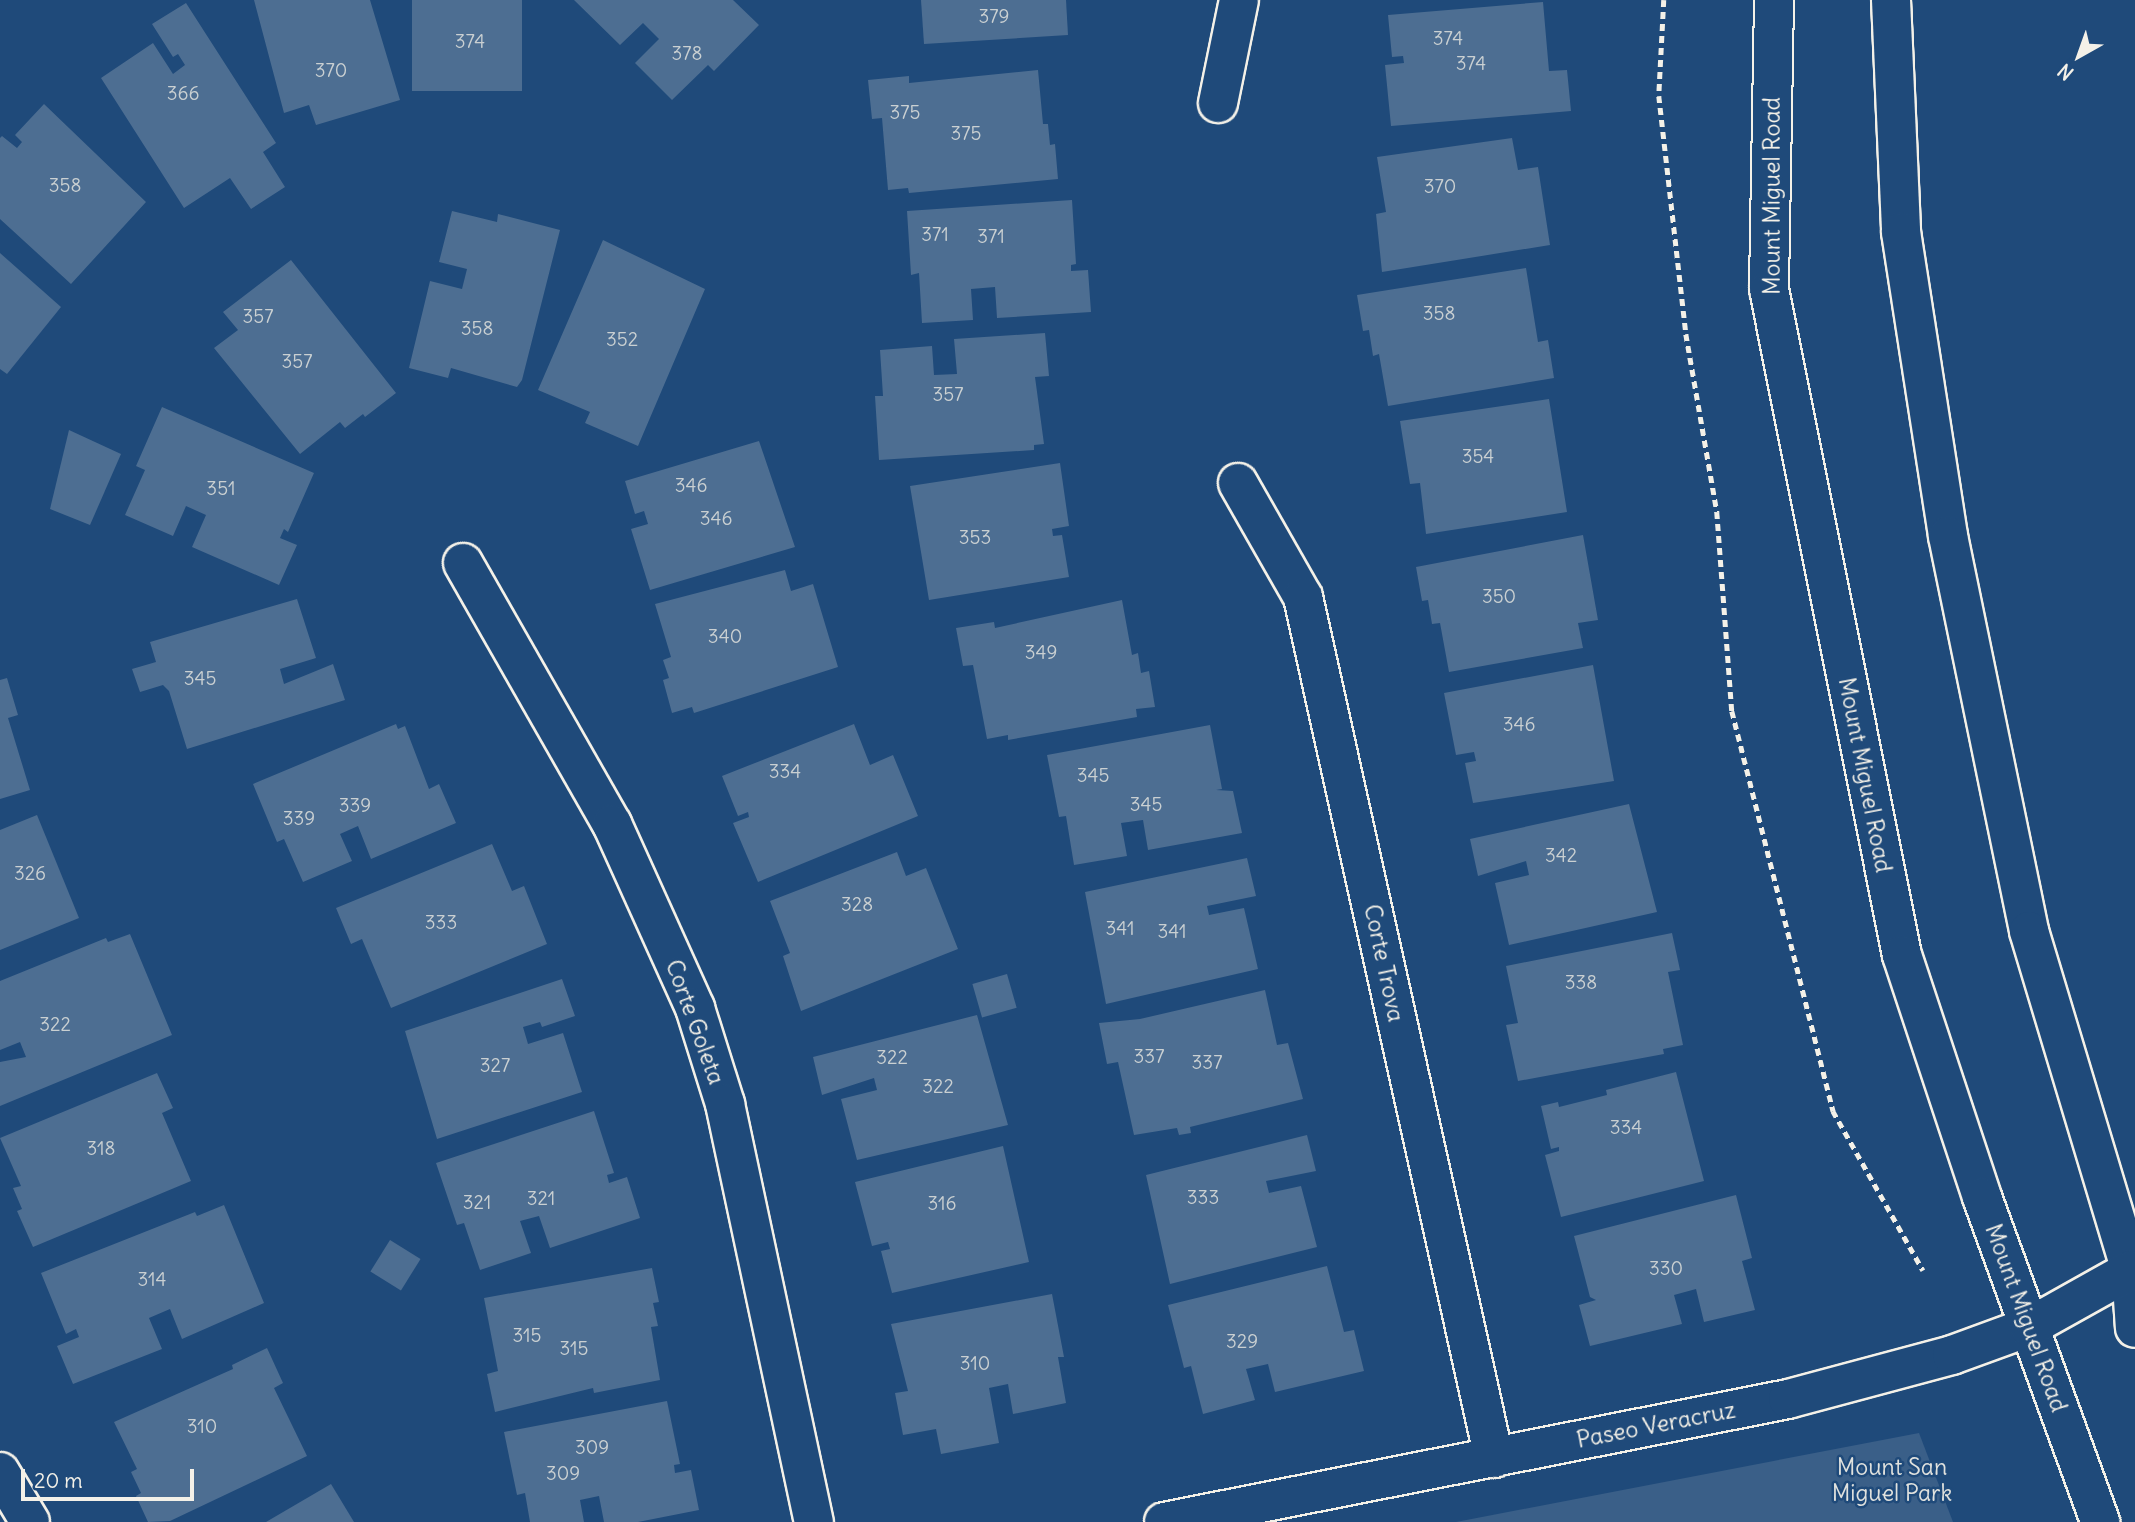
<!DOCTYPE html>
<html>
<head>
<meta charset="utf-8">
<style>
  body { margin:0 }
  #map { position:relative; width:2135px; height:1522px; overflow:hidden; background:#1f4a7a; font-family:Delius,sans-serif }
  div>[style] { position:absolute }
  .green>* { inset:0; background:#3a5f88 }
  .building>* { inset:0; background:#4d6e92; transform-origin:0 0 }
  .path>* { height:4.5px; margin-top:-2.25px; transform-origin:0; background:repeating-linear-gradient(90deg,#f4f1e8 0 7px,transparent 0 12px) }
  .roads { filter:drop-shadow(2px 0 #f4f1e8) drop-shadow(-2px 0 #f4f1e8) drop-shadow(0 2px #f4f1e8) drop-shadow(0 -2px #f4f1e8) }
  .minor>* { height:38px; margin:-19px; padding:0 19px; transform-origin:19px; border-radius:19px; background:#1f4a7a }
  .tertiary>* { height:38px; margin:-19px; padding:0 19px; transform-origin:19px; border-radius:19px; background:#1f4a7a }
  span { translate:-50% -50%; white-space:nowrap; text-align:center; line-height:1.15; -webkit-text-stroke:5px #1f4a7a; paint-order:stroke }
  .number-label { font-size:19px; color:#cad0d2 }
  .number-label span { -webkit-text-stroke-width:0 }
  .street-label { font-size:23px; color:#f4f1e8 }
  .park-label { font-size:23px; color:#e1e2de }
  .north { position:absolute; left:2044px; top:21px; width:70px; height:70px; -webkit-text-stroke:5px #1f4a7a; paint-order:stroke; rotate:220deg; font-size:19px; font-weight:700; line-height:28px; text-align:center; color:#f4f1e8 }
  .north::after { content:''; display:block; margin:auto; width:24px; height:32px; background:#f4f1e8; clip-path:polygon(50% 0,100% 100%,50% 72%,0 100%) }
  .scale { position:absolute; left:21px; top:1469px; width:173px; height:32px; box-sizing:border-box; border:4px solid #f4f1e8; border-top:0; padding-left:9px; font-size:21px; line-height:24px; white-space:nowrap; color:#f4f1e8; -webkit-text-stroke:5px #1f4a7a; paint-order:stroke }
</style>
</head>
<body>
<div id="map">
  <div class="green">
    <div style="clip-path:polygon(1919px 1433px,1953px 1522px,1456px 1522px)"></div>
  </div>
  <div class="building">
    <div style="clip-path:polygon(254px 0,370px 0,400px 100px,316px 125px,309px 105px,284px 113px)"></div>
    <div style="left:412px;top:0;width:110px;height:91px"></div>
    <div style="clip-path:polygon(574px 0,733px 0,759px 25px,714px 71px,708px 65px,672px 100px,635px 63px,659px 39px,643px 23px,620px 45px)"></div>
    <div style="clip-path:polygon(921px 0,1066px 0,1068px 35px,924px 44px)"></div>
    <div style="clip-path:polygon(1543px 2px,1549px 71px,1567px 70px,1571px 111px,1391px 126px,1385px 65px,1404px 63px,1403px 56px,1392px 57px,1388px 15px)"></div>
    <div style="clip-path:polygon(186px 3px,276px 143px,263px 152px,285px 187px,251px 209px,230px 178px,184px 208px,101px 78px,153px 43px,173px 74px,185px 65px,178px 54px,173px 57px,152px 24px)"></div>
    <div style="clip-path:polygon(1038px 70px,1043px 124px,1048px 124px,1050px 145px,1055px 144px,1058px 179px,909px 193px,908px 188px,888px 190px,882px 118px,872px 119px,868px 80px,909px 76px,909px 83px)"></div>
    <div style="clip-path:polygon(44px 104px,146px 202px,71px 284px,0 219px,0 138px,2px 136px,17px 148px,22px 142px,15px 135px)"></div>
    <div style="clip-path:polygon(1512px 138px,1518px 170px,1538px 167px,1550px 245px,1382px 272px,1376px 214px,1386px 212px,1377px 157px)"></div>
    <div style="clip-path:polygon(1072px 200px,1076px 264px,1071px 265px,1071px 271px,1088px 270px,1091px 312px,997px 318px,995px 287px,971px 289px,973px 320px,922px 323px,919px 273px,911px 275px,907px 211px)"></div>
    <div style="clip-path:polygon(452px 211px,497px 222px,498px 214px,560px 230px,522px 380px,517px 387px,451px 368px,448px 378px,409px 368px,430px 281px,462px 289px,467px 269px,439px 262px)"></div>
    <div style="clip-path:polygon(603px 240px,705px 289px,638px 446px,585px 423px,590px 412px,538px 390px)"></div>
    <div style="clip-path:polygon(0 253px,61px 307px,7px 374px,0 369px)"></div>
    <div style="clip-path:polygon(291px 260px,396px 393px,365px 417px,363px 414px,345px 428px,340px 422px,300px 454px,214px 348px,238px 330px,223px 312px)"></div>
    <div style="clip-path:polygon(1526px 268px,1538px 342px,1548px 340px,1554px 378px,1388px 406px,1379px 354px,1373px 356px,1369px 330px,1363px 331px,1357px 295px)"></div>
    <div style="clip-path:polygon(1045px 333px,1049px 376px,1035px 377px,1044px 444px,1034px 445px,1034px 450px,879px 460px,875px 396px,883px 396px,880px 350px,932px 346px,934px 375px,957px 374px,954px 339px)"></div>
    <div style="clip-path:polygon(1549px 399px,1567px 512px,1426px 534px,1420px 483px,1410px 484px,1400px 421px)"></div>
    <div style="clip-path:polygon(162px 407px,314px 473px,288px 532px,284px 529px,280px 538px,297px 545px,279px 585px,192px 547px,206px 515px,186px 506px,173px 536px,125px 515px,145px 470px,136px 466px)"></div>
    <div style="clip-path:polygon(69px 430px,121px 454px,90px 525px,50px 509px)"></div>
    <div style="clip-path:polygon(759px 441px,795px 547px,650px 590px,631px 529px,648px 524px,644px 511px,635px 514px,625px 481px)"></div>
    <div style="clip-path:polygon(1060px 463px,1069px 526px,1052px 529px,1053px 536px,1062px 535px,1069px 577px,929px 600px,910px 486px)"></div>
    <div style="clip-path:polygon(1583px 535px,1598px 620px,1578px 623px,1583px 648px,1449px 672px,1440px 623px,1432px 624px,1428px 600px,1422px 601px,1416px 567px)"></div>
    <div style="clip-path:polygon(785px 570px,791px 591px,813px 584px,838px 667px,694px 713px,692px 707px,672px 713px,663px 680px,669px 678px,663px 660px,671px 657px,655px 604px)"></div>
    <div style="clip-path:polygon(297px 599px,316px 658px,280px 669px,284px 684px,333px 664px,345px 700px,187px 749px,169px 691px,163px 685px,140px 692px,132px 669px,156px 662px,150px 642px)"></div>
    <div style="clip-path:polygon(1122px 600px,1132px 655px,1138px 653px,1141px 673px,1149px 671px,1155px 707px,1136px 709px,1137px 717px,1008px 740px,1008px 735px,987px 739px,973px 665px,963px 666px,956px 628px,994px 622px,995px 628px)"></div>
    <div style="clip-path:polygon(1593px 665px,1614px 781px,1473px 803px,1465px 763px,1476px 761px,1474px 752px,1456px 755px,1444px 693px)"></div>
    <div style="clip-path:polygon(7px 678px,18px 715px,8px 718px,30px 790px,0 799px,0 680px)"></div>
    <div style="clip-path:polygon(396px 724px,398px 729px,405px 726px,429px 789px,439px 784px,456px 823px,371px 859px,358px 826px,340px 834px,352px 861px,303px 882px,284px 839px,277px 842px,253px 784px)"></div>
    <div style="clip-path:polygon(854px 724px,870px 765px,893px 755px,918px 816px,758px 882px,733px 823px,749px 817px,748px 812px,738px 816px,722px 776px)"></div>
    <div style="clip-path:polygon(1210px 725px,1222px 789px,1216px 790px,1233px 791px,1242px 833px,1148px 850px,1143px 820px,1121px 823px,1127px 856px,1074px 865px,1066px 816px,1059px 817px,1047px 755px)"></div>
    <div style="clip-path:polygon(1629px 804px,1657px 912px,1509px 945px,1495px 883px,1529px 875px,1526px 861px,1478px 876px,1470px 839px)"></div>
    <div style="clip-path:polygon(37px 815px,79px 918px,0 950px,0 830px)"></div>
    <div style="clip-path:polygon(492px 844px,512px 891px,524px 886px,547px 944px,391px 1008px,362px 939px,351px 944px,336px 908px)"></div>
    <div style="clip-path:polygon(897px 852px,906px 876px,926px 868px,958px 949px,801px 1011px,783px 956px,790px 953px,770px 901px)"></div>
    <div style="clip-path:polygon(1247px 858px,1256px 896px,1207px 906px,1209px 915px,1244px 908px,1258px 969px,1106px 1004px,1085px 892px)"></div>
    <div style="clip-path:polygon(1672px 933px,1680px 970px,1668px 972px,1683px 1045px,1663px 1049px,1664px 1054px,1518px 1081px,1506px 1025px,1518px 1023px,1506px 966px)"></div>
    <div style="clip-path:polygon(130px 934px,172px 1035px,0 1106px,0 1062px,26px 1057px,20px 1042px,0 1050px,0 981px,106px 938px,108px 942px)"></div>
    <div style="left:1007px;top:974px;width:35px;height:36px;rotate:74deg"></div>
    <div style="clip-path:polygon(562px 979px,575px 1016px,542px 1027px,540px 1022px,523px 1027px,528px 1044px,563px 1033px,582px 1092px,437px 1139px,405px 1031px)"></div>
    <div style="clip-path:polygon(1265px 990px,1277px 1045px,1288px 1043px,1303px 1099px,1190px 1127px,1191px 1133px,1179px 1135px,1177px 1128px,1134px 1135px,1118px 1062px,1107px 1064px,1099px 1023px,1140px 1019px)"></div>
    <div style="clip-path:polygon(977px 1015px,1008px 1125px,857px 1160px,841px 1099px,877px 1090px,874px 1078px,822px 1095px,813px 1057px)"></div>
    <div style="clip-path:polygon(1676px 1072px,1704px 1181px,1561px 1217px,1545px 1155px,1559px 1151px,1559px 1147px,1551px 1149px,1541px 1106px,1558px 1102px,1559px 1107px,1607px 1095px,1606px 1090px)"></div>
    <div style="clip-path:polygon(157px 1073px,173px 1108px,162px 1113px,191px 1181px,33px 1247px,17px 1211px,22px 1209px,13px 1188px,21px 1186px,0 1138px)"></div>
    <div style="clip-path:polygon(594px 1111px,614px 1173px,607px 1175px,609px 1183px,627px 1177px,640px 1218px,550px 1248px,539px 1216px,520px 1221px,531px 1253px,480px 1270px,464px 1223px,457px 1225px,436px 1163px)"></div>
    <div style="clip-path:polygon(1307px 1135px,1316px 1171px,1266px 1181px,1269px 1193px,1301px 1186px,1317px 1247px,1170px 1284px,1146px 1175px)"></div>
    <div style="clip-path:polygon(1003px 1146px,1029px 1262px,892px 1293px,881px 1251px,890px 1249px,888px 1242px,872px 1246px,855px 1182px)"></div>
    <div style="clip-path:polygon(1736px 1195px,1752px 1258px,1742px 1261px,1755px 1310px,1704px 1322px,1696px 1289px,1674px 1295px,1682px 1324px,1590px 1346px,1579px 1305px,1596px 1300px,1590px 1297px,1574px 1236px)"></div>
    <div style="clip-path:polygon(224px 1205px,264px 1303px,182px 1339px,170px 1309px,149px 1318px,162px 1349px,73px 1384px,57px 1346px,79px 1337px,76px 1329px,66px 1334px,41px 1273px,195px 1212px,197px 1216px)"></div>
    <div style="left:390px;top:1240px;width:36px;height:37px;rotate:32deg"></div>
    <div style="clip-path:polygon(1327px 1266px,1344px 1332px,1354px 1330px,1364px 1371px,1275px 1392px,1268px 1364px,1246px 1369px,1255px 1400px,1203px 1414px,1191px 1366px,1184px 1368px,1168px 1305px)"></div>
    <div style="clip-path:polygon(652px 1268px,659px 1302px,653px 1303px,658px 1326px,651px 1327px,660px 1380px,594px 1393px,593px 1388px,495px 1412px,487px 1374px,498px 1371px,484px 1298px)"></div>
    <div style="clip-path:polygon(1052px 1294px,1064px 1357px,1058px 1357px,1066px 1403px,1013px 1414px,1008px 1384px,989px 1388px,999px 1443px,941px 1454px,936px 1429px,903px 1435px,895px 1393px,908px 1391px,891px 1324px)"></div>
    <div style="clip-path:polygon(267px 1348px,283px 1383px,274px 1388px,307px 1456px,170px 1521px,148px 1522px,136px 1496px,141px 1493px,131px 1472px,137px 1469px,114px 1422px,233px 1369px,232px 1365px)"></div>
    <div style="clip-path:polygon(667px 1401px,680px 1464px,674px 1465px,675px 1473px,691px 1470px,699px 1510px,638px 1522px,604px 1522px,599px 1496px,580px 1500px,584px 1522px,530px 1522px,525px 1493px,517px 1495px,504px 1432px)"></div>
    <div style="clip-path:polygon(331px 1484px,354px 1522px,266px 1522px)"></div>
  </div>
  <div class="path">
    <div style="left:1664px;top:0;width:96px;rotate:93deg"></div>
    <div style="left:1659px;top:96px;width:240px;rotate:83.5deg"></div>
    <div style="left:1686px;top:334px;width:181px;rotate:80.1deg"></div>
    <div style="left:1717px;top:512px;width:200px;rotate:85.7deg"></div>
    <div style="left:1732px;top:711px;width:413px;rotate:75.8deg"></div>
    <div style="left:1833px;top:1111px;width:183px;rotate:60.5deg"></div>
  </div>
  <div class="roads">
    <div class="minor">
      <div style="left:1218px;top:103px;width:105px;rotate:-78.5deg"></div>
      <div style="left:1238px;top:483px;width:131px;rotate:60.3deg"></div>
      <div style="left:1303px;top:597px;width:882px;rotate:77.49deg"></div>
      <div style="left:463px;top:563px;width:301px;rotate:60.3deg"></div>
      <div style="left:612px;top:824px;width:202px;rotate:65.7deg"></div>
      <div style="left:695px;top:1008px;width:101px;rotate:72.6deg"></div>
      <div style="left:725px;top:1104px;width:427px;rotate:78deg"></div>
      <div style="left:0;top:1472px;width:58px;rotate:59deg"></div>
    </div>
    <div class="tertiary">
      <div style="left:1774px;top:0;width:289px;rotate:91deg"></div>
      <div style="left:1769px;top:289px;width:679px;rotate:78.71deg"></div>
      <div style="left:1902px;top:955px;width:255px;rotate:71.7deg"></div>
      <div style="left:1982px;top:1197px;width:346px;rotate:70deg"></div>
      <div style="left:1891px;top:0;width:232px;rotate:87.5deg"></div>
      <div style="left:1901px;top:232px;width:308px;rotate:81.2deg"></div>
      <div style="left:1948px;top:536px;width:403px;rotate:78.4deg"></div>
      <div style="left:2029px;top:931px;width:354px;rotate:73.3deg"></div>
      <div style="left:2131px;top:1270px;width:58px;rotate:86.1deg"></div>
      <div style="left:1164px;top:1522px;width:636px;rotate:-11.15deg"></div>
      <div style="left:1788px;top:1399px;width:170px;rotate:-15deg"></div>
      <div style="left:1952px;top:1355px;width:82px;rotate:-20deg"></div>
      <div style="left:2029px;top:1327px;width:117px;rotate:-29.2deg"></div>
    </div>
  </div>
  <div class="number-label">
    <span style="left:994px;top:17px">379</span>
    <span style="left:1448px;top:39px">374</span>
    <span style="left:470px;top:42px">374</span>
    <span style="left:687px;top:54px">378</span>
    <span style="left:1471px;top:64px">374</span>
    <span style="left:331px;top:71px">370</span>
    <span style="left:183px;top:94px">366</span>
    <span style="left:905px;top:113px">375</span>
    <span style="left:966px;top:134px">375</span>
    <span style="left:65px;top:186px">358</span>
    <span style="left:1440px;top:187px">370</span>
    <span style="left:935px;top:235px">371</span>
    <span style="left:991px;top:237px">371</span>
    <span style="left:1439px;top:314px">358</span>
    <span style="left:258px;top:317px">357</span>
    <span style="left:477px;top:329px">358</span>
    <span style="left:622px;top:340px">352</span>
    <span style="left:297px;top:362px">357</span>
    <span style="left:948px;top:395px">357</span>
    <span style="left:1478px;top:457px">354</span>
    <span style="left:691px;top:486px">346</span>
    <span style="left:221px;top:489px">351</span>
    <span style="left:716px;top:519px">346</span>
    <span style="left:975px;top:538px">353</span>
    <span style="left:1499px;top:597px">350</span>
    <span style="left:725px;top:637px">340</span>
    <span style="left:1041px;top:653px">349</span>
    <span style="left:200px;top:679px">345</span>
    <span style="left:1519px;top:725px">346</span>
    <span style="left:785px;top:772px">334</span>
    <span style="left:1093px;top:776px">345</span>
    <span style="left:1146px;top:805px">345</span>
    <span style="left:355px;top:806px">339</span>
    <span style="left:299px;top:819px">339</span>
    <span style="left:1561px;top:856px">342</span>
    <span style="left:30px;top:874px">326</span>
    <span style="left:857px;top:905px">328</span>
    <span style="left:441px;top:923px">333</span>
    <span style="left:1120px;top:929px">341</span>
    <span style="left:1172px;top:932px">341</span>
    <span style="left:1581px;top:983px">338</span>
    <span style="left:55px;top:1025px">322</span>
    <span style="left:1149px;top:1057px">337</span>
    <span style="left:892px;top:1058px">322</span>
    <span style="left:1207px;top:1063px">337</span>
    <span style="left:495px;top:1066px">327</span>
    <span style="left:938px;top:1087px">322</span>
    <span style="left:1626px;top:1128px">334</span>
    <span style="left:101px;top:1149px">318</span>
    <span style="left:1203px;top:1198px">333</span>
    <span style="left:541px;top:1199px">321</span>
    <span style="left:477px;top:1203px">321</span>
    <span style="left:942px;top:1204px">316</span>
    <span style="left:1666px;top:1269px">330</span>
    <span style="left:152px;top:1280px">314</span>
    <span style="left:527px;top:1336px">315</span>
    <span style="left:1242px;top:1342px">329</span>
    <span style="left:574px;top:1349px">315</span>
    <span style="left:975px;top:1364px">310</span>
    <span style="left:202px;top:1427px">310</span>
    <span style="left:592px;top:1448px">309</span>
    <span style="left:563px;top:1474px">309</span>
  </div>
  <div class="street-label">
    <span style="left:1772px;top:196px;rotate:-90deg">Mount Miguel Road</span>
    <span style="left:1865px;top:775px;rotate:79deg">Mount Miguel Road</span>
    <span style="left:1384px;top:963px;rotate:78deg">Corte Trova</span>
    <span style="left:695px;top:1022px;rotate:70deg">Corte Goleta</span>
    <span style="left:2026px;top:1318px;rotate:70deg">Mount Miguel Road</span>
    <span style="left:1656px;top:1425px;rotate:-11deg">Paseo Veracruz</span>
  </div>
  <div class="park-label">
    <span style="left:1892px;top:1480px">Mount San<br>Miguel Park</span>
  </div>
  <div class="north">N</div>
  <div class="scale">20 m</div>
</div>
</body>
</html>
